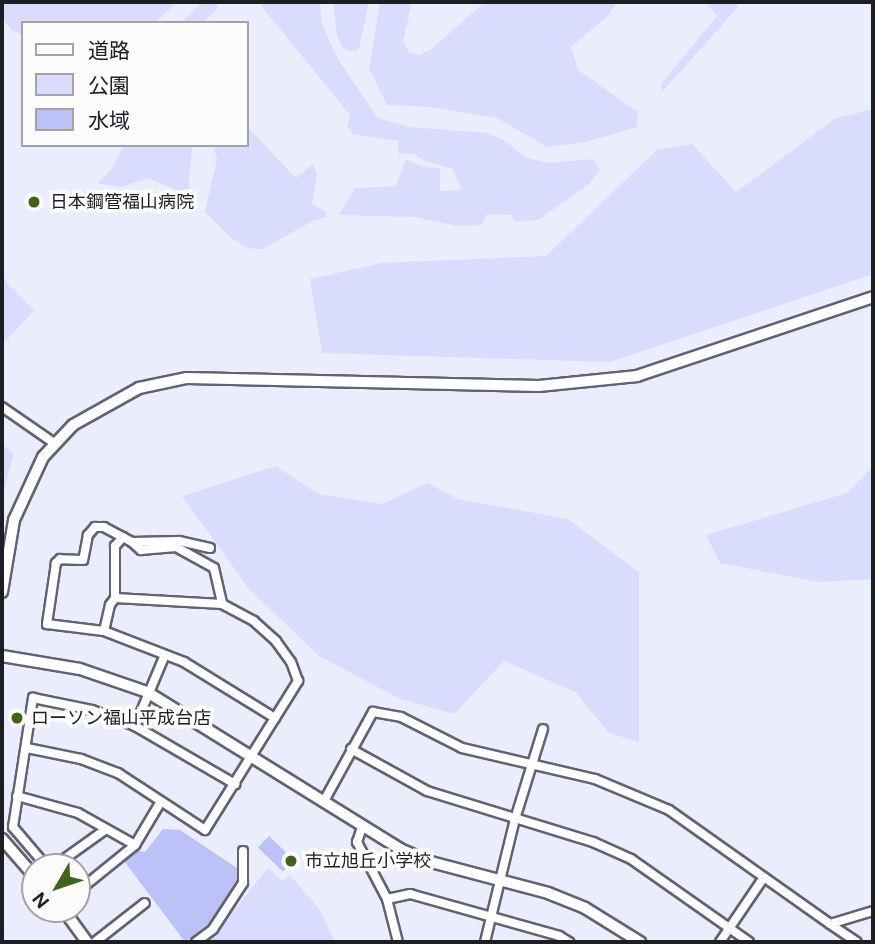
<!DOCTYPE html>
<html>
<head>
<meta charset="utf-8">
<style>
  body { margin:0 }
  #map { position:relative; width:875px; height:944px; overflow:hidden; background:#ecedfc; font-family:"DM Sans","Noto Sans JP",sans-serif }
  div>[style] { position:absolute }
  .green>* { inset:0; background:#d9dcfd }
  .water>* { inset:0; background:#bcc1f8; transform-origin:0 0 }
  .roads { filter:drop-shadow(2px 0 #616272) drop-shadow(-2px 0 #616272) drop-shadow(0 2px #616272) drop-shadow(0 -2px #616272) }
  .minor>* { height:8px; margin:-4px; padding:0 4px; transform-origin:4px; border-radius:4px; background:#fff }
  .tertiary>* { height:10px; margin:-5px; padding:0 5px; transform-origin:5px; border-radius:5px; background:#fff }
  .dots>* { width:19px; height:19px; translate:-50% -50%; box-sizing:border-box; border:4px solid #fcfcfc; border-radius:50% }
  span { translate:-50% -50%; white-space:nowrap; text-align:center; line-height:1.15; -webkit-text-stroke:7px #fcfcfc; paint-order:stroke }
  .poi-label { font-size:18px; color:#1d1e24 }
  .left { translate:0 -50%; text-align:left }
  .frame { position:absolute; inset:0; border:4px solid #1d1e24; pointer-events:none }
  .legend { position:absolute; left:21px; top:21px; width:228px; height:126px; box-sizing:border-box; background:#fcfcfc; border:2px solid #a3a3a6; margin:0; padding:9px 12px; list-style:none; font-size:21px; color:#1d1e24 }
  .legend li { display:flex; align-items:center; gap:14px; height:35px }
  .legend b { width:35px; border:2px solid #a3a3a6 }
  .north { position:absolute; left:21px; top:853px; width:70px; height:70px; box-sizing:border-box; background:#fcfcfc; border:2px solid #a3a3a6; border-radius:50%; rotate:231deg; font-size:19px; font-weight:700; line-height:28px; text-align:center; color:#1d1e24 }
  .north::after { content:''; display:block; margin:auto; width:24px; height:32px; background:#416319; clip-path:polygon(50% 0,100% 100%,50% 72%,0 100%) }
</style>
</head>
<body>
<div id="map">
  <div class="green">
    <div style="clip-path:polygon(2px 2px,177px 2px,155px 23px,23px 23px,23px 35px,12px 30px,2px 18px)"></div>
    <div style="clip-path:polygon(203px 2px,216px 2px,219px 7px,203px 23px,181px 23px)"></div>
    <div style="clip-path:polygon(258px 2px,320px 2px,322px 25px,339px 61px,378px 118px,409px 127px,488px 133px,503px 140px,527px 158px,549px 163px,594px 159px,600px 170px,589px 184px,538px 220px,515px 222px,512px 215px,487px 214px,482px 225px,457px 226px,415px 217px,339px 215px,355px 188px,396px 186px,406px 159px,420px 166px,440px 168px,440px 191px,461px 190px,453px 169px,424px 161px,414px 154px,398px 153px,398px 141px,353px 134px,347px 127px,350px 115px)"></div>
    <div style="clip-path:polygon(333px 2px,369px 2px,359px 48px,355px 52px,344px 49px,337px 37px)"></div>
    <div style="clip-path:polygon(380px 2px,412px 2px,403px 41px,409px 52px,420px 55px,430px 50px,485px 2px,617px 2px,608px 16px,571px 47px,578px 70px,638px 112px,637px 127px,586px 142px,547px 147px,497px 118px,431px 107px,387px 105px,369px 68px)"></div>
    <div style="clip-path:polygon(705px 2px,734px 2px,738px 7px,662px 92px,661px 84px,717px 16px)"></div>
    <div style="clip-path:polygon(873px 109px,873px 274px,610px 362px,322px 353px,310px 279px,382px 263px,546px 256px,657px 150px,692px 144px,736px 192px,834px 119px)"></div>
    <div style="clip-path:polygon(247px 127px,296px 178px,313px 164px,317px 173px,312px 205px,325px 210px,327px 217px,314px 220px,263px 249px,247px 248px,230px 237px,205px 212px,217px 159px,213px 145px,247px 145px)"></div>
    <div style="clip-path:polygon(124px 145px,192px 145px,188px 195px,148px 178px,121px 187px,97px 183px,111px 170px)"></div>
    <div style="clip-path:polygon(2px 277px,34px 311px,2px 344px)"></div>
    <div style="clip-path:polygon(2px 444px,14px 454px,2px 496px)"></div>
    <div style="clip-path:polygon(276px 466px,318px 494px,382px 504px,427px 483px,458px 499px,568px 519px,639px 572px,639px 742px,609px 733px,575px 692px,504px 661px,454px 714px,398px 698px,319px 656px,249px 589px,182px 496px)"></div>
    <div style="clip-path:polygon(873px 466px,873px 579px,818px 582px,720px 563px,706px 535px,847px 493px)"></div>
    <div style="clip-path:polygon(268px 868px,282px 881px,290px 875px,320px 910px,335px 942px,209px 942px)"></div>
  </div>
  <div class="water">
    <div style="clip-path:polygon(163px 829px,180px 830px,237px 868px,237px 881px,209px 923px,185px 942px,124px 861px,134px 850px,145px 852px)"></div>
    <div style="left:269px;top:836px;width:35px;height:16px;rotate:44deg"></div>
  </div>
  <div class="roads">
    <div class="minor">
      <div style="left:2px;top:407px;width:63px;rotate:34.7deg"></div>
      <div style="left:132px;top:542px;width:12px;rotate:42deg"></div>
      <div style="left:141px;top:550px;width:35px;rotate:-5deg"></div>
      <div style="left:176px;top:547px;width:43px;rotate:28.9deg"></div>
      <div style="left:214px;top:568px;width:37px;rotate:77deg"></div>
      <div style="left:210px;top:548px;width:32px;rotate:-167deg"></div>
      <div style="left:179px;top:541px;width:47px;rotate:178.8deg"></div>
      <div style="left:132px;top:542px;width:32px;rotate:-152deg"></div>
      <div style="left:104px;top:527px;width:9px;rotate:180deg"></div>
      <div style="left:95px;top:527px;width:11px;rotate:131deg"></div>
      <div style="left:88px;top:535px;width:25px;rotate:101deg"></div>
      <div style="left:83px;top:560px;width:23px;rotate:-178deg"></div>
      <div style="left:60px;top:559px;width:6px;rotate:135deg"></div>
      <div style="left:56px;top:563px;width:62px;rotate:98.4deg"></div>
      <div style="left:47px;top:624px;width:57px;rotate:7deg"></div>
      <div style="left:104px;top:631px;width:86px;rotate:21.2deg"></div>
      <div style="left:184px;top:662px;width:107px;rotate:31.6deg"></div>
      <div style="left:104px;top:631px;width:27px;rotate:-77deg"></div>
      <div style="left:110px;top:605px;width:9px;rotate:-54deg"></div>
      <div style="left:135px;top:726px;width:75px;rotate:-67.2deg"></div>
      <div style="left:27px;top:748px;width:55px;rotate:11.5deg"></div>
      <div style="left:81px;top:759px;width:40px;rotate:21deg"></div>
      <div style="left:118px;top:773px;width:104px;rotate:33.2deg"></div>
      <div style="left:205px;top:830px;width:176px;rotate:-58deg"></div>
      <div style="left:298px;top:681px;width:20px;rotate:-110deg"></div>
      <div style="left:291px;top:662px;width:26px;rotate:-126deg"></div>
      <div style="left:276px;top:641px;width:30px;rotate:-138deg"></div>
      <div style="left:254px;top:621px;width:36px;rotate:-152deg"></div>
      <div style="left:222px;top:604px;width:107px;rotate:-176.8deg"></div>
      <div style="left:115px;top:598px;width:52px;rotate:-90deg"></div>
      <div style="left:115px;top:546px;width:12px;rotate:-48deg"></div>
      <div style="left:351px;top:749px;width:87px;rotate:28.9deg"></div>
      <div style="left:427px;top:791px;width:174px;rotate:17.1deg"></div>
      <div style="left:593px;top:842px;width:42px;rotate:24.1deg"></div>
      <div style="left:631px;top:859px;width:144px;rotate:35.1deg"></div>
      <div style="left:17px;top:796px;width:63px;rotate:15.6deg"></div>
      <div style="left:78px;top:813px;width:65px;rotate:29.3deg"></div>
      <div style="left:324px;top:801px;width:102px;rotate:-61.2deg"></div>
      <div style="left:373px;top:712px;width:28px;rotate:10deg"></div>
      <div style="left:401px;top:717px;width:68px;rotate:26.9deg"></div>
      <div style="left:462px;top:748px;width:137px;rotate:13.1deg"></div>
      <div style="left:595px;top:779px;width:80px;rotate:22.7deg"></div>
      <div style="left:669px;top:810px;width:197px;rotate:35.3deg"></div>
      <div style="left:830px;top:924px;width:45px;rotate:-16.8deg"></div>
      <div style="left:362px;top:827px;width:16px;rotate:108deg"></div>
      <div style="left:357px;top:842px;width:64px;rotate:62.2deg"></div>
      <div style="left:387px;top:899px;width:44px;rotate:75.7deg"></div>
      <div style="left:47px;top:867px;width:52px;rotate:-130.4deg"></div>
      <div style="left:13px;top:827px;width:131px;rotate:-81.2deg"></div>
      <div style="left:33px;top:698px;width:60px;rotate:11.5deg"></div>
      <div style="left:92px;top:710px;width:46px;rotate:20.4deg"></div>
      <div style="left:135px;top:726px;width:116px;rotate:30.1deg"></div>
      <div style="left:53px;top:867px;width:65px;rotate:-35.6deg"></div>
      <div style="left:77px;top:892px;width:75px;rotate:-39deg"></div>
      <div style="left:135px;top:845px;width:49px;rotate:-59.2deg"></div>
      <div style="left:387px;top:899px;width:24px;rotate:-12deg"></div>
      <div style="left:410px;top:894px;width:155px;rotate:15.7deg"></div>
      <div style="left:559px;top:936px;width:12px;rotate:31deg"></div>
      <div style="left:830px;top:924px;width:32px;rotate:34deg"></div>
      <div style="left:95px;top:942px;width:63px;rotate:-38deg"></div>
      <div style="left:196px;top:942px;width:21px;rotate:-37deg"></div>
      <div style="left:213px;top:929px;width:55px;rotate:-56.9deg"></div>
      <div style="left:243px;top:883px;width:32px;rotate:-90deg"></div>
      <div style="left:485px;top:942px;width:127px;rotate:-76.3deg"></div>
      <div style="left:515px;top:819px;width:94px;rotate:-72.7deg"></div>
      <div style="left:720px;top:942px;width:78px;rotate:-55.9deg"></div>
    </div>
    <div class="tertiary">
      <div style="left:2px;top:592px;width:73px;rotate:-80.5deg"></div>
      <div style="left:14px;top:520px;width:69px;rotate:-65.3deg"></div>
      <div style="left:43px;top:457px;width:44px;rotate:-46.8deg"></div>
      <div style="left:73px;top:425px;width:76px;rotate:-29.3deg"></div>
      <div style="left:139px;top:388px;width:49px;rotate:-11.8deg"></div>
      <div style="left:187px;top:378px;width:352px;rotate:1.3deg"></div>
      <div style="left:539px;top:386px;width:99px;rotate:-5.8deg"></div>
      <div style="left:637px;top:376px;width:249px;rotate:-18.5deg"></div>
      <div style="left:2px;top:656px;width:79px;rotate:9.5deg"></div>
      <div style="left:80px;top:669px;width:71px;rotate:18.9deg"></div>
      <div style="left:147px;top:692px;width:298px;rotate:31.8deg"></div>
      <div style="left:400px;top:849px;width:34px;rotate:23deg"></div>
      <div style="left:431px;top:862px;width:121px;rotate:14.8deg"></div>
      <div style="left:548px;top:893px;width:40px;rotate:22deg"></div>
      <div style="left:585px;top:908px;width:65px;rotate:31.7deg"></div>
      <div style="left:2px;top:839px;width:50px;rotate:49deg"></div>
      <div style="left:63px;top:909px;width:41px;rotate:54deg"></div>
    </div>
  </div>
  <div class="dots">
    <div style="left:34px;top:202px;background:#416319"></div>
    <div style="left:17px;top:718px;background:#416319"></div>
    <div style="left:291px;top:861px;background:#416319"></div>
  </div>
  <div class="poi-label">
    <span class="left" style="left:50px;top:202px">日本鋼管福山病院</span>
    <span class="left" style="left:31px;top:718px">ローソン福山平成台店</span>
    <span class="left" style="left:305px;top:861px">市立旭丘小学校</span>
  </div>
  <div class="frame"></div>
  <ul class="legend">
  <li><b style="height:9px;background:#fff"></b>道路</li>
  <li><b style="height:19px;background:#d9dcfd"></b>公園</li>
  <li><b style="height:19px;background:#bcc1f8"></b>水域</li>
  </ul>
  <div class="north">N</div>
</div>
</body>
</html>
